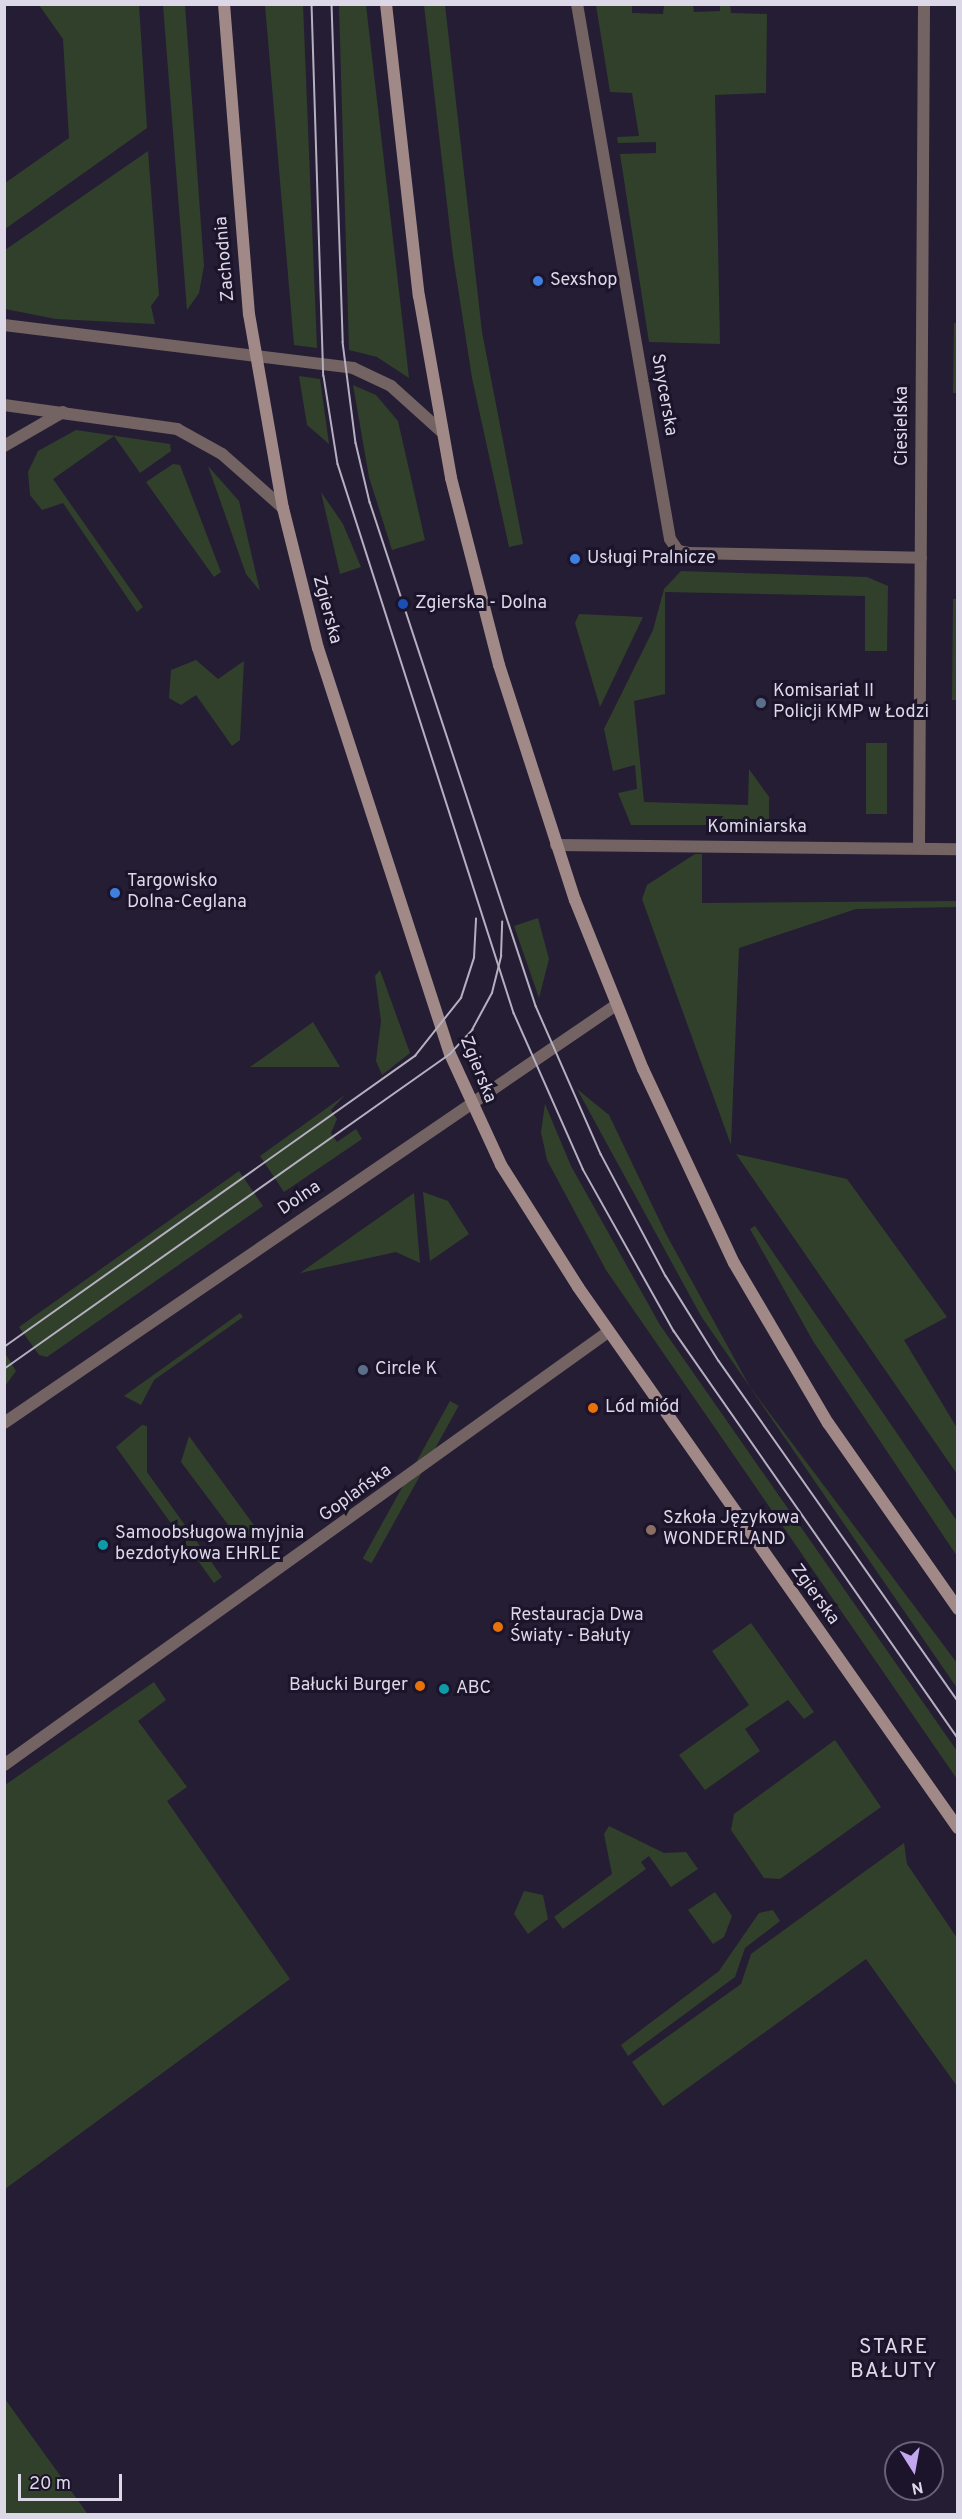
<!DOCTYPE html>
<html>
<head>
<meta charset="utf-8">
<style>
  body { margin:0 }
  #map { position:relative; width:962px; height:2519px; overflow:hidden; background:#251d34; font-family:Overpass,sans-serif }
  div>[style] { position:absolute }
  .green>* { inset:0; background:#31402a; transform-origin:0 0 }
  .minor>* { height:12px; margin:-6px; padding:0 6px; transform-origin:6px; border-radius:6px; background:#736363 }
  .tertiary>* { height:12px; margin:-6px; padding:0 6px; transform-origin:6px; border-radius:6px; background:#736363 }
  .secondary>* { height:12px; margin:-6px; padding:0 6px; transform-origin:6px; border-radius:6px; background:#a18988 }
  .tram>* { height:1.5px; margin:-0.75px; padding:0 0.75px; transform-origin:0.75px; border-radius:0.75px; background:#b5b0c1 }
  .dots>* { width:16px; height:16px; translate:-50% -50%; box-sizing:border-box; border:3px solid #1b142a; border-radius:50% }
  span { translate:-50% -50%; white-space:nowrap; text-align:center; line-height:1.15; -webkit-text-stroke:6px #1b142a; paint-order:stroke }
  .street-label { font-size:18px; color:#dcd8e7 }
  .poi-label { font-size:18px; color:#dcd8e7 }
  .left { translate:0 -50%; text-align:left }
  .right { translate:-100% -50%; text-align:right }
  .quarter-label { font-size:21px; color:#dcd8e7; letter-spacing:1.5px }
  .frame { position:absolute; inset:0; border:6px solid #dcd8e7; pointer-events:none }
  .north { position:absolute; left:884px; top:2441px; width:60px; height:60px; box-sizing:border-box; background:#1b142a; border:2px solid #686276; border-radius:50%; rotate:169deg; font-size:16px; font-weight:700; line-height:24px; text-align:center; color:#dcd8e7 }
  .north::after { content:''; display:block; margin:auto; width:21px; height:27px; background:#c4a7f1; clip-path:polygon(50% 0,100% 100%,50% 72%,0 100%) }
  .scale { position:absolute; left:18px; top:2474px; width:104px; height:27px; box-sizing:border-box; border:3px solid #dcd8e7; border-top:0; padding-left:8px; font-size:18px; line-height:21px; white-space:nowrap; color:#dcd8e7; -webkit-text-stroke:4px #1b142a; paint-order:stroke }
</style>
</head>
<body>
<div id="map">
  <div class="green">
    <div style="clip-path:polygon(39px 5px,139px 5px,147px 128px,5px 229px,5px 183px,69px 138px,63px 39px)"></div>
    <div style="clip-path:polygon(163px 5px,185px 5px,204px 266px,199px 293px,187px 310px)"></div>
    <div style="clip-path:polygon(265px 5px,303px 5px,317px 348px,294px 345px)"></div>
    <div style="clip-path:polygon(339px 5px,366px 5px,409px 378px,377px 357px,349px 350px)"></div>
    <div style="clip-path:polygon(424px 5px,445px 5px,482px 332px,523px 544px,509px 547px,472px 378px,453px 256px)"></div>
    <div style="clip-path:polygon(596px 5px,632px 5px,632px 13px,663px 14px,664px 5px,693px 5px,694px 12px,720px 11px,720px 5px,730px 5px,731px 13px,767px 14px,766px 93px,715px 95px,720px 344px,649px 342px,620px 154px,656px 153px,656px 142px,618px 143px,617px 137px,639px 136px,632px 93px,610px 92px)"></div>
    <div style="clip-path:polygon(148px 151px,159px 295px,151px 306px,155px 324px,56px 319px,5px 309px,5px 250px)"></div>
    <div style="clip-path:polygon(954px 323px,957px 323px,957px 393px,953px 393px)"></div>
    <div style="clip-path:polygon(299px 376px,320px 379px,329px 444px,307px 425px)"></div>
    <div style="clip-path:polygon(353px 385px,376px 395px,398px 421px,425px 540px,392px 550px,369px 477px)"></div>
    <div style="clip-path:polygon(76px 430px,170px 444px,171px 451px,140px 473px,114px 436px,53px 479px,143px 607px,137px 612px,63px 503px,42px 510px,30px 495px,28px 472px,38px 451px)"></div>
    <div style="clip-path:polygon(173px 464px,180px 465px,221px 572px,214px 577px,146px 482px)"></div>
    <div style="clip-path:polygon(208px 466px,239px 501px,260px 591px,246px 574px)"></div>
    <div style="clip-path:polygon(321px 492px,343px 524px,361px 567px,340px 574px)"></div>
    <div style="clip-path:polygon(681px 571px,867px 577px,888px 586px,887px 651px,865px 651px,865px 596px,665px 592px,665px 694px,634px 701px,644px 802px,748px 805px,749px 769px,769px 797px,769px 823px,763px 825px,631px 825px,618px 793px,637px 789px,635px 765px,613px 771px,604px 729px,653px 630px,664px 589px)"></div>
    <div style="clip-path:polygon(953px 599px,957px 599px,957px 700px,952px 700px)"></div>
    <div style="clip-path:polygon(579px 614px,643px 617px,600px 707px,575px 623px)"></div>
    <div style="clip-path:polygon(196px 660px,218px 679px,244px 661px,240px 740px,232px 746px,196px 695px,181px 705px,169px 698px,171px 670px)"></div>
    <div style="left:866px;top:743px;width:21px;height:71px"></div>
    <div style="clip-path:polygon(695px 854px,702px 854px,702px 903px,957px 901px,957px 907px,856px 909px,739px 948px,731px 1145px,642px 899px,647px 885px)"></div>
    <div style="clip-path:polygon(538px 918px,549px 959px,539px 998px,514px 926px)"></div>
    <div style="clip-path:polygon(380px 970px,410px 1053px,382px 1075px,376px 1061px,381px 1021px,375px 976px)"></div>
    <div style="clip-path:polygon(313px 1022px,340px 1067px,250px 1067px)"></div>
    <div style="clip-path:polygon(577px 1089px,609px 1115px,666px 1234px,750px 1387px,957px 1663px,957px 1688px,701px 1316px)"></div>
    <div style="clip-path:polygon(345px 1095px,331px 1110px,337px 1119px,331px 1133px,337px 1142px,356px 1129px,362px 1139px,284px 1192px,260px 1156px)"></div>
    <div style="clip-path:polygon(545px 1104px,571px 1166px,660px 1325px,957px 1751px,957px 1779px,606px 1270px,547px 1160px,541px 1132px)"></div>
    <div style="clip-path:polygon(736px 1154px,847px 1179px,947px 1317px,904px 1340px,957px 1428px,957px 1474px)"></div>
    <div style="clip-path:polygon(239px 1171px,263px 1206px,47px 1357px,39px 1355px,19px 1327px)"></div>
    <div style="clip-path:polygon(423px 1192px,448px 1201px,469px 1234px,430px 1261px)"></div>
    <div style="clip-path:polygon(414px 1193px,420px 1263px,396px 1252px,300px 1273px)"></div>
    <div style="clip-path:polygon(755px 1226px,957px 1521px,957px 1556px,813px 1341px,750px 1229px)"></div>
    <div style="clip-path:polygon(240px 1313px,243px 1317px,154px 1380px,141px 1405px,124px 1396px)"></div>
    <div style="clip-path:polygon(5px 1353px,16px 1371px,5px 1386px,4px 1386px)"></div>
    <div style="left:450px;top:1401px;width:10px;height:180px;rotate:29deg"></div>
    <div style="clip-path:polygon(142px 1425px,147px 1426px,147px 1472px,222px 1577px,214px 1583px,116px 1447px)"></div>
    <div style="clip-path:polygon(189px 1436px,261px 1535px,279px 1537px,271px 1544px,232px 1530px,181px 1462px)"></div>
    <div style="clip-path:polygon(751px 1623px,814px 1712px,804px 1719px,788px 1700px,745px 1729px,760px 1751px,705px 1790px,679px 1755px,749px 1705px,712px 1651px)"></div>
    <div style="clip-path:polygon(154px 1682px,166px 1700px,138px 1721px,187px 1787px,167px 1801px,290px 1979px,5px 2189px,5px 1785px)"></div>
    <div style="clip-path:polygon(835px 1740px,881px 1807px,780px 1879px,764px 1878px,731px 1830px,734px 1814px)"></div>
    <div style="clip-path:polygon(609px 1826px,664px 1853px,686px 1852px,698px 1869px,671px 1887px,649px 1856px,641px 1862px,646px 1869px,563px 1929px,554px 1917px,612px 1874px,604px 1834px)"></div>
    <div style="clip-path:polygon(904px 1843px,907px 1864px,957px 1938px,957px 2086px,866px 1959px,663px 2106px,632px 2062px,741px 1984px,751px 1954px)"></div>
    <div style="clip-path:polygon(524px 1891px,543px 1895px,548px 1919px,528px 1934px,514px 1914px)"></div>
    <div style="clip-path:polygon(715px 1892px,732px 1916px,724px 1937px,713px 1944px,688px 1910px)"></div>
    <div style="clip-path:polygon(773px 1910px,780px 1921px,745px 1948px,735px 1977px,628px 2056px,621px 2045px,719px 1971px,759px 1913px)"></div>
    <div style="clip-path:polygon(5px 2399px,87px 2513px,88px 2514px,5px 2514px)"></div>
  </div>
  <div class="minor">
    <div style="left:577px;top:4px;width:543px;rotate:80.14deg"></div>
    <div style="left:670px;top:539px;width:14px;rotate:56deg"></div>
    <div style="left:678px;top:551px;width:11px;rotate:10deg"></div>
    <div style="left:689px;top:553px;width:232px;rotate:1.2deg"></div>
    <div style="left:4px;top:446px;width:68px;rotate:-30deg"></div>
    <div style="left:556px;top:845px;width:402px;rotate:0.6deg"></div>
    <div style="left:919px;top:848px;width:844px;rotate:-89.66deg"></div>
    <div style="left:4px;top:1765px;width:743px;rotate:-35.64deg"></div>
  </div>
  <div class="tertiary">
    <div style="left:4px;top:325px;width:352px;rotate:7deg"></div>
    <div style="left:353px;top:368px;width:42px;rotate:25.3deg"></div>
    <div style="left:391px;top:386px;width:69px;rotate:42deg"></div>
    <div style="left:4px;top:405px;width:175px;rotate:7.9deg"></div>
    <div style="left:177px;top:429px;width:51px;rotate:29.1deg"></div>
    <div style="left:222px;top:454px;width:81px;rotate:41.5deg"></div>
    <div style="left:4px;top:1423px;width:741px;rotate:-34.33deg"></div>
  </div>
  <div class="secondary">
    <div style="left:224px;top:4px;width:311px;rotate:85.4deg"></div>
    <div style="left:249px;top:314px;width:197px;rotate:80.1deg"></div>
    <div style="left:283px;top:508px;width:144px;rotate:76deg"></div>
    <div style="left:318px;top:648px;width:427px;rotate:72deg"></div>
    <div style="left:450px;top:1054px;width:122px;rotate:65.3deg"></div>
    <div style="left:501px;top:1165px;width:144px;rotate:57.7deg"></div>
    <div style="left:578px;top:1287px;width:661px;rotate:54.92deg"></div>
    <div style="left:386px;top:4px;width:294px;rotate:83.6deg"></div>
    <div style="left:419px;top:296px;width:185px;rotate:80deg"></div>
    <div style="left:451px;top:478px;width:193px;rotate:75.6deg"></div>
    <div style="left:499px;top:665px;width:247px;rotate:72.1deg"></div>
    <div style="left:575px;top:900px;width:182px;rotate:68.1deg"></div>
    <div style="left:643px;top:1069px;width:214px;rotate:64.9deg"></div>
    <div style="left:734px;top:1263px;width:186px;rotate:59.6deg"></div>
    <div style="left:828px;top:1423px;width:227px;rotate:55deg"></div>
  </div>
  <div class="tram">
    <div style="left:312px;top:4px;width:372px;rotate:88.2deg"></div>
    <div style="left:324px;top:376px;width:89px;rotate:81deg"></div>
    <div style="left:338px;top:464px;width:577px;rotate:72.23deg"></div>
    <div style="left:514px;top:1013px;width:171px;rotate:66.1deg"></div>
    <div style="left:583px;top:1169px;width:186px;rotate:60.7deg"></div>
    <div style="left:674px;top:1331px;width:496px;rotate:55.1deg"></div>
    <div style="left:332px;top:4px;width:338px;rotate:88.1deg"></div>
    <div style="left:343px;top:342px;width:102px;rotate:82.7deg"></div>
    <div style="left:356px;top:443px;width:61px;rotate:76.7deg"></div>
    <div style="left:370px;top:502px;width:531px;rotate:71.77deg"></div>
    <div style="left:536px;top:1006px;width:162px;rotate:66.3deg"></div>
    <div style="left:601px;top:1154px;width:138px;rotate:62deg"></div>
    <div style="left:666px;top:1276px;width:100px;rotate:58.1deg"></div>
    <div style="left:719px;top:1361px;width:416px;rotate:54.9deg"></div>
    <div style="left:4px;top:1347px;width:504px;rotate:-35.3deg"></div>
    <div style="left:415px;top:1056px;width:74px;rotate:-51.6deg"></div>
    <div style="left:461px;top:998px;width:42px;rotate:-72deg"></div>
    <div style="left:474px;top:958px;width:39px;rotate:-87deg"></div>
    <div style="left:4px;top:1369px;width:546px;rotate:-35.23deg"></div>
    <div style="left:450px;top:1054px;width:33px;rotate:-47deg"></div>
    <div style="left:472px;top:1030px;width:42px;rotate:-61.6deg"></div>
    <div style="left:492px;top:993px;width:38px;rotate:-76deg"></div>
    <div style="left:501px;top:956px;width:34px;rotate:-88deg"></div>
  </div>
  <div class="dots">
    <div style="left:538px;top:281px;background:#3f7fe0"></div>
    <div style="left:575px;top:559px;background:#3f7fe0"></div>
    <div style="left:403px;top:604px;background:#1a4fb4"></div>
    <div style="left:761px;top:703px;background:#5c6f8a"></div>
    <div style="left:115px;top:893px;background:#3f7fe0"></div>
    <div style="left:363px;top:1370px;background:#5c6f8a"></div>
    <div style="left:593px;top:1408px;background:#e8710a"></div>
    <div style="left:651px;top:1530px;background:#8d6e63"></div>
    <div style="left:103px;top:1545px;background:#0f9aa8"></div>
    <div style="left:498px;top:1627px;background:#e8710a"></div>
    <div style="left:420px;top:1686px;background:#e8710a"></div>
    <div style="left:444px;top:1689px;background:#0f9aa8"></div>
  </div>
  <div class="street-label">
    <span style="left:226px;top:259px;rotate:-95deg">Zachodnia</span>
    <span style="left:663px;top:395px;rotate:80deg">Snycerska</span>
    <span style="left:903px;top:426px;rotate:-90deg">Ciesielska</span>
    <span style="left:326px;top:610px;rotate:75deg">Zgierska</span>
    <span style="left:757px;top:828px">Kominiarska</span>
    <span style="left:477px;top:1070px;rotate:68deg">Zgierska</span>
    <span style="left:300px;top:1199px;rotate:-34deg">Dolna</span>
    <span style="left:356px;top:1494px;rotate:-36deg">Goplańska</span>
    <span style="left:814px;top:1595px;rotate:54deg">Zgierska</span>
  </div>
  <div class="poi-label">
    <span class="left" style="left:550px;top:281px">Sexshop</span>
    <span class="left" style="left:587px;top:559px">Usługi Pralnicze</span>
    <span class="left" style="left:415px;top:604px">Zgierska - Dolna</span>
    <span class="left" style="left:773px;top:703px">Komisariat II<br>Policji KMP w Łodzi</span>
    <span class="left" style="left:127px;top:893px">Targowisko<br>Dolna-Ceglana</span>
    <span class="left" style="left:375px;top:1370px">Circle K</span>
    <span class="left" style="left:605px;top:1408px">Lód miód</span>
    <span class="left" style="left:663px;top:1530px">Szkoła Językowa<br>WONDERLAND</span>
    <span class="left" style="left:115px;top:1545px">Samoobsługowa myjnia<br>bezdotykowa EHRLE</span>
    <span class="left" style="left:510px;top:1627px">Restauracja Dwa<br>Światy - Bałuty</span>
    <span class="right" style="left:408px;top:1686px">Bałucki Burger</span>
    <span class="left" style="left:456px;top:1689px">ABC</span>
  </div>
  <div class="quarter-label">
    <span style="left:894px;top:2360px">STARE<br>BAŁUTY</span>
  </div>
  <div class="frame"></div>
  <div class="north">N</div>
  <div class="scale">20 m</div>
</div>
</body>
</html>
